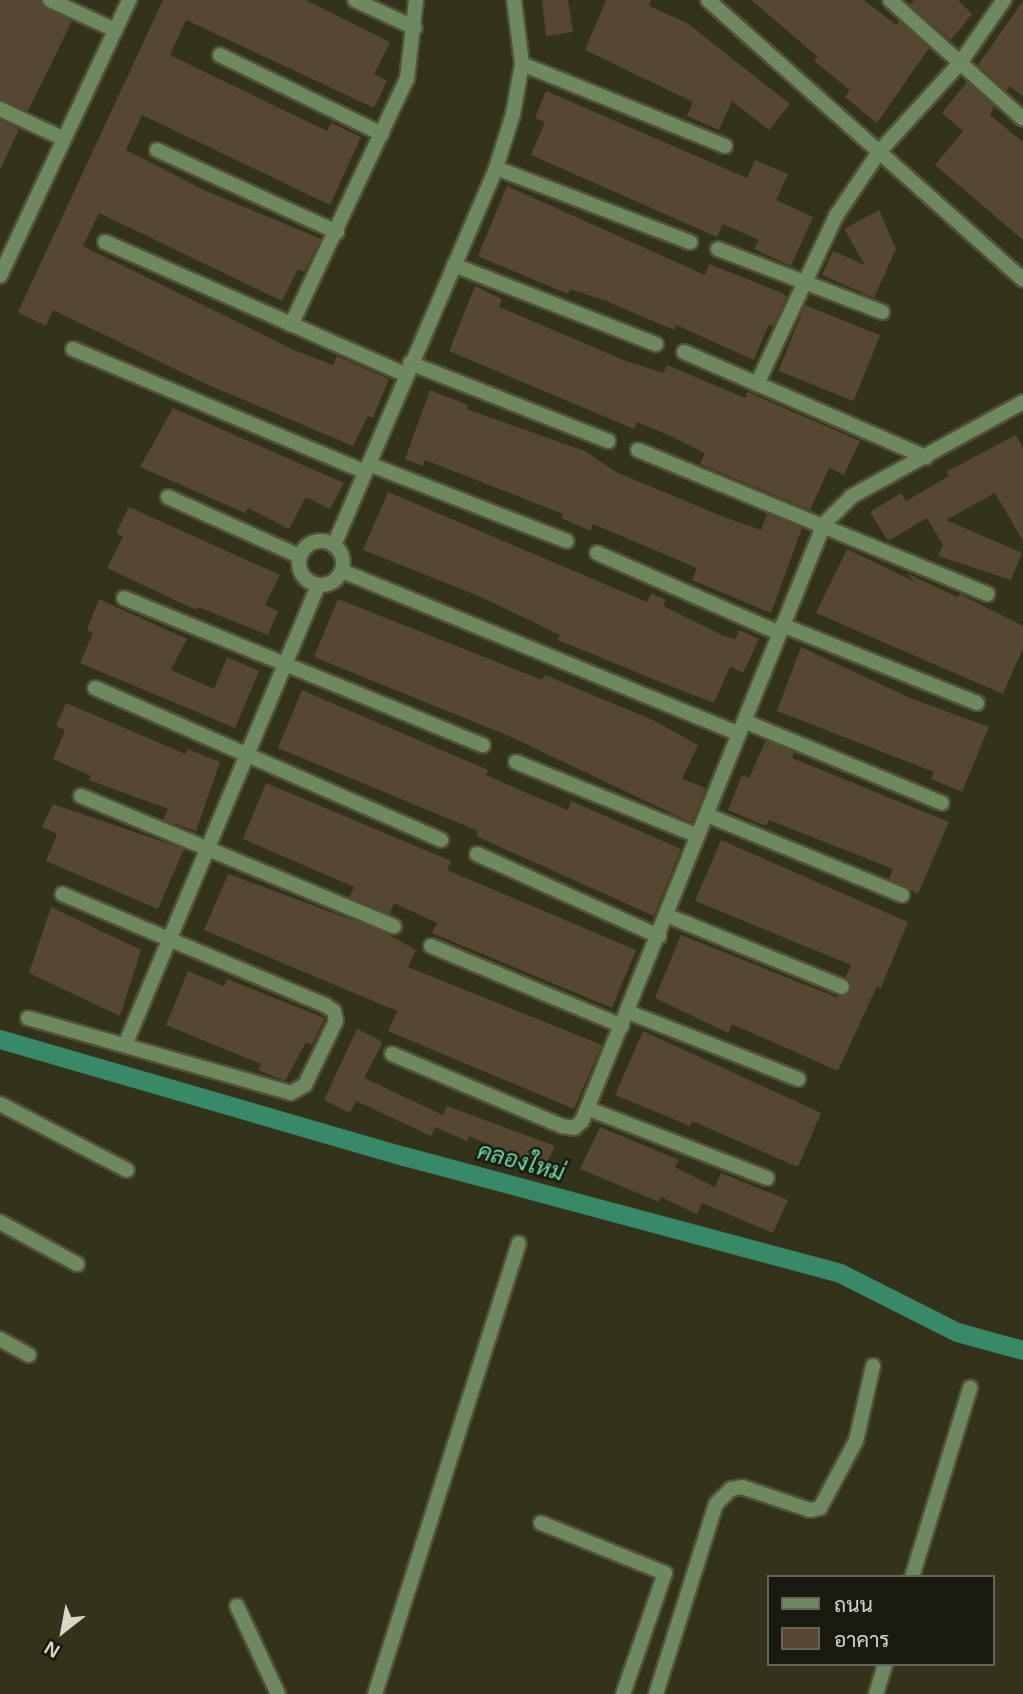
<!DOCTYPE html>
<html>
<head>
<meta charset="utf-8">
<style>
  body { margin:0 }
  #map { position:relative; width:1023px; height:1694px; overflow:hidden; background:#33321a; font-family:Arial,Sarabun,sans-serif }
  div>[style] { position:absolute }
  .canal>* { height:19px; margin:-9.5px; padding:0 9.5px; transform-origin:9.5px; border-radius:9.5px; background:#388967 }
  .building>* { inset:0; background:#564731; transform-origin:0 0 }
  .roads { filter:drop-shadow(2px 0 #515039) drop-shadow(-2px 0 #515039) drop-shadow(0 2px #515039) drop-shadow(0 -2px #515039) }
  .minor>* { height:14px; margin:-7px; padding:0 7px; transform-origin:7px; border-radius:7px; background:#6e895f }
  .minor>.ring { margin:-7px; padding:0; box-sizing:content-box; background:none; border:14px solid #6e895f; border-radius:50% }
  span { translate:-50% -50%; white-space:nowrap; text-align:center; line-height:1.15; -webkit-text-stroke:5px #1a190f; paint-order:stroke }
  .water-label { font-size:23px; color:#69daa9; font-style:italic }
  .legend { position:absolute; left:767px; top:1575px; width:228px; height:91px; box-sizing:border-box; background:#1a190f; border:2px solid #666559; margin:0; padding:9px 12px; list-style:none; font-size:21px; color:#d7d6c8 }
  .legend li { display:flex; align-items:center; gap:14px; height:35px }
  .legend b { width:35px; border:2px solid #666559 }
  .north { position:absolute; left:28px; top:1596px; width:70px; height:70px; -webkit-text-stroke:5px #1a190f; paint-order:stroke; rotate:211deg; font-size:19px; font-weight:700; line-height:28px; text-align:center; color:#d7d6c8 }
  .north::after { content:''; display:block; margin:auto; width:24px; height:32px; background:#d7d6c8; clip-path:polygon(50% 0,100% 100%,50% 72%,0 100%) }
</style>
</head>
<body>
<div id="map">
  <div class="canal">
    <div style="left:0;top:1039px;width:421px;rotate:16.2deg"></div>
    <div style="left:404px;top:1156px;width:451px;rotate:15deg"></div>
    <div style="left:840px;top:1273px;width:131px;rotate:26.8deg"></div>
    <div style="left:957px;top:1332px;width:68px;rotate:15.3deg"></div>
  </div>
  <div class="building">
    <div style="clip-path:polygon(0 0,40px 0,45px 8px,72px 21px,28px 111px,0 99px)"></div>
    <div style="clip-path:polygon(163px 0,305px 0,390px 42px,374px 74px,387px 81px,374px 108px,186px 20px,170px 55px,327px 131px,331px 123px,361px 137px,330px 205px,142px 115px,126px 150px,206px 191px,321px 239px,304px 272px,298px 269px,282px 301px,99px 213px,83px 246px,294px 350px,333px 365px,337px 356px,389px 379px,373px 418px,368px 416px,353px 446px,206px 384px,53px 310px,46px 326px,18px 312px)"></div>
    <div style="clip-path:polygon(542px 0,568px 0,573px 32px,546px 36px)"></div>
    <div style="clip-path:polygon(606px 0,651px 0,649px 6px,687px 23px,790px 104px,769px 130px,732px 101px,719px 130px,687px 116px,693px 102px,585px 50px)"></div>
    <div style="clip-path:polygon(751px 0,864px 0,896px 25px,899px 21px,929px 48px,877px 123px,845px 97px,850px 90px,814px 61px,818px 57px)"></div>
    <div style="clip-path:polygon(914px 0,958px 0,972px 14px,951px 40px,910px 5px)"></div>
    <div style="clip-path:polygon(1023px 1px,1023px 97px,1010px 86px,1006px 91px,978px 65px)"></div>
    <div style="clip-path:polygon(967px 82px,994px 106px,990px 115px,1023px 142px,1023px 240px,935px 165px,963px 131px,942px 113px)"></div>
    <div style="clip-path:polygon(546px 91px,747px 178px,755px 160px,788px 174px,776px 200px,813px 217px,791px 266px,754px 249px,759px 240px,723px 224px,717px 237px,531px 155px,545px 122px,535px 118px)"></div>
    <div style="clip-path:polygon(0 120px,19px 129px,0 170px)"></div>
    <div style="clip-path:polygon(507px 186px,705px 275px,709px 264px,782px 293px,787px 297px,773px 326px,769px 324px,754px 360px,676px 325px,674px 330px,606px 301px,570px 289px,568px 294px,478px 256px)"></div>
    <div style="clip-path:polygon(879px 210px,896px 249px,874px 298px,822px 275px,833px 251px,865px 265px,844px 229px)"></div>
    <div style="clip-path:polygon(475px 286px,502px 299px,499px 307px,626px 361px,663px 373px,667px 365px,745px 398px,748px 392px,860px 441px,844px 475px,829px 468px,810px 510px,700px 464px,705px 453px,673px 437px,637px 422px,634px 429px,449px 351px)"></div>
    <div style="left:805px;top:305px;width:81px;height:71px;rotate:22deg"></div>
    <div style="clip-path:polygon(430px 390px,468px 405px,466px 409px,585px 451px,616px 472px,724px 517px,761px 530px,767px 514px,802px 528px,771px 613px,692px 580px,697px 568px,593px 524px,591px 531px,561px 518px,563px 514px,425px 460px,423px 466px,405px 459px)"></div>
    <div style="clip-path:polygon(173px 408px,344px 483px,330px 509px,306px 497px,289px 529px,248px 508px,245px 513px,140px 467px)"></div>
    <div style="clip-path:polygon(1016px 435px,1023px 448px,1023px 541px,995px 493px,946px 520px,1022px 553px,1011px 580px,938px 556px,943px 545px,927px 518px,888px 541px,870px 512px,901px 493px,906px 501px,949px 476px,946px 472px)"></div>
    <div style="clip-path:polygon(388px 492px,647px 602px,651px 593px,666px 600px,663px 606px,722px 635px,735px 639px,739px 630px,759px 639px,743px 673px,730px 667px,714px 703px,670px 686px,558px 640px,560px 635px,481px 597px,363px 550px)"></div>
    <div style="clip-path:polygon(129px 507px,280px 575px,265px 605px,278px 611px,268px 635px,198px 607px,196px 610px,107px 568px,123px 537px,116px 533px)"></div>
    <div style="clip-path:polygon(847px 549px,913px 581px,908px 574px,958px 597px,960px 594px,1023px 626px,1023px 648px,1003px 694px,816px 613px)"></div>
    <div style="clip-path:polygon(99px 599px,187px 639px,171px 670px,214px 689px,227px 657px,259px 671px,235px 728px,80px 663px,93px 633px,87px 630px)"></div>
    <div style="clip-path:polygon(338px 599px,542px 680px,545px 675px,655px 721px,698px 745px,682px 779px,706px 788px,692px 823px,511px 737px,314px 657px)"></div>
    <div style="clip-path:polygon(801px 647px,910px 698px,989px 727px,962px 792px,931px 779px,934px 772px,777px 711px)"></div>
    <div style="clip-path:polygon(302px 690px,488px 770px,486px 775px,527px 793px,568px 810px,571px 801px,681px 849px,654px 916px,476px 836px,478px 831px,278px 748px)"></div>
    <div style="clip-path:polygon(66px 703px,185px 754px,188px 749px,220px 762px,196px 831px,163px 820px,168px 809px,89px 780px,91px 776px,53px 759px,65px 730px,56px 726px)"></div>
    <div style="clip-path:polygon(766px 740px,794px 752px,792px 758px,949px 822px,918px 894px,889px 879px,893px 869px,769px 820px,766px 826px,728px 810px,742px 775px,749px 778px)"></div>
    <div style="clip-path:polygon(266px 783px,451px 861px,447px 870px,636px 950px,612px 1008px,432px 933px,437px 923px,394px 903px,390px 914px,349px 897px,354px 887px,243px 839px)"></div>
    <div style="clip-path:polygon(53px 804px,184px 849px,158px 909px,46px 861px,57px 834px,42px 827px)"></div>
    <div style="clip-path:polygon(721px 840px,908px 922px,881px 988px,877px 986px,838px 1071px,732px 1024px,728px 1033px,655px 998px,681px 935px,836px 997px,851px 991px,845px 978px,851px 965px,695px 901px)"></div>
    <div style="clip-path:polygon(228px 874px,382px 931px,416px 950px,408px 967px,602px 1045px,574px 1109px,388px 1031px,397px 1011px,204px 930px)"></div>
    <div style="clip-path:polygon(51px 907px,141px 950px,120px 1016px,29px 973px)"></div>
    <div style="clip-path:polygon(188px 971px,224px 986px,227px 979px,325px 1018px,312px 1045px,306px 1042px,285px 1081px,258px 1070px,261px 1064px,166px 1025px)"></div>
    <div style="clip-path:polygon(357px 1029px,383px 1042px,364px 1078px,443px 1115px,447px 1106px,555px 1146px,544px 1168px,469px 1136px,467px 1141px,435px 1127px,431px 1136px,356px 1101px,350px 1113px,324px 1100px)"></div>
    <div style="clip-path:polygon(643px 1031px,821px 1113px,798px 1167px,692px 1121px,690px 1126px,615px 1095px)"></div>
    <div style="clip-path:polygon(600px 1127px,679px 1160px,675px 1167px,715px 1187px,721px 1173px,788px 1200px,773px 1233px,702px 1203px,697px 1214px,661px 1197px,659px 1202px,580px 1169px)"></div>
  </div>
  <div class="roads">
    <div class="minor">
      <div style="left:50px;top:0;width:72px;rotate:24.8deg"></div>
      <div style="left:355px;top:0;width:66px;rotate:25deg"></div>
      <div style="left:708px;top:0;width:421px;rotate:41.6deg"></div>
      <div style="left:890px;top:0;width:178px;rotate:41.8deg"></div>
      <div style="left:220px;top:55px;width:180px;rotate:26deg"></div>
      <div style="left:522px;top:64px;width:219px;rotate:22deg"></div>
      <div style="left:0;top:109px;width:68px;rotate:25.1deg"></div>
      <div style="left:157px;top:150px;width:198px;rotate:24.5deg"></div>
      <div style="left:496px;top:168px;width:208px;rotate:20.9deg"></div>
      <div style="left:105px;top:242px;width:329px;rotate:23.8deg"></div>
      <div style="left:718px;top:249px;width:176px;rotate:21deg"></div>
      <div style="left:454px;top:265px;width:217px;rotate:21.4deg"></div>
      <div style="left:0;top:276px;width:305px;rotate:-64.9deg"></div>
      <div style="left:291px;top:325px;width:272px;rotate:-64.8deg"></div>
      <div style="left:407px;top:79px;width:80px;rotate:-83.5deg"></div>
      <div style="left:73px;top:349px;width:317px;rotate:22.8deg"></div>
      <div style="left:684px;top:352px;width:264px;rotate:23.5deg"></div>
      <div style="left:410px;top:363px;width:213px;rotate:21.5deg"></div>
      <div style="left:757px;top:384px;width:186px;rotate:-64.8deg"></div>
      <div style="left:836px;top:216px;width:77px;rotate:-56.1deg"></div>
      <div style="left:879px;top:152px;width:120px;rotate:-47.7deg"></div>
      <div style="left:960px;top:63px;width:77px;rotate:-55.1deg"></div>
      <div style="left:638px;top:450px;width:378px;rotate:22.4deg"></div>
      <div style="left:369px;top:464px;width:212px;rotate:21.3deg"></div>
      <div style="left:168px;top:497px;width:144px;rotate:24.2deg"></div>
      <div class="ring" style="left:299px;top:541px;width:30px;height:30px"></div>
      <div style="left:334px;top:545px;width:410px;rotate:-66.7deg"></div>
      <div style="left:496px;top:168px;width:57px;rotate:-72.5deg"></div>
      <div style="left:513px;top:114px;width:51px;rotate:-79.8deg"></div>
      <div style="left:522px;top:64px;width:64px;rotate:-97.1deg"></div>
      <div style="left:597px;top:553px;width:199px;rotate:23.7deg"></div>
      <div style="left:342px;top:571px;width:429px;rotate:22.3deg"></div>
      <div style="left:124px;top:598px;width:388px;rotate:22.3deg"></div>
      <div style="left:782px;top:625px;width:210px;rotate:21.8deg"></div>
      <div style="left:95px;top:688px;width:378px;rotate:23.7deg"></div>
      <div style="left:744px;top:721px;width:214px;rotate:22.5deg"></div>
      <div style="left:516px;top:762px;width:196px;rotate:22.1deg"></div>
      <div style="left:81px;top:796px;width:339px;rotate:22.6deg"></div>
      <div style="left:707px;top:815px;width:211px;rotate:22.3deg"></div>
      <div style="left:477px;top:854px;width:200px;rotate:24.3deg"></div>
      <div style="left:666px;top:915px;width:190px;rotate:22.2deg"></div>
      <div style="left:431px;top:946px;width:207px;rotate:22.7deg"></div>
      <div style="left:628px;top:1012px;width:183px;rotate:21.5deg"></div>
      <div style="left:28px;top:1018px;width:273px;rotate:15.9deg"></div>
      <div style="left:291px;top:1093px;width:16px;rotate:-30deg"></div>
      <div style="left:305px;top:1085px;width:71px;rotate:-64.2deg"></div>
      <div style="left:336px;top:1021px;width:10px;rotate:-101deg"></div>
      <div style="left:334px;top:1011px;width:11px;rotate:-146deg"></div>
      <div style="left:325px;top:1005px;width:285px;rotate:-157.1deg"></div>
      <div style="left:125px;top:1045px;width:498px;rotate:-67.2deg"></div>
      <div style="left:392px;top:1054px;width:185px;rotate:23deg"></div>
      <div style="left:562px;top:1126px;width:12px;rotate:9deg"></div>
      <div style="left:574px;top:1128px;width:11px;rotate:-41deg"></div>
      <div style="left:582px;top:1121px;width:644px;rotate:-67.93deg"></div>
      <div style="left:824px;top:524px;width:40px;rotate:-45deg"></div>
      <div style="left:852px;top:496px;width:195px;rotate:-28.8deg"></div>
      <div style="left:0;top:1104px;width:143px;rotate:27.5deg"></div>
      <div style="left:589px;top:1109px;width:191px;rotate:21.2deg"></div>
      <div style="left:0;top:1222px;width:88px;rotate:28.6deg"></div>
      <div style="left:0;top:1339px;width:33px;rotate:29deg"></div>
      <div style="left:541px;top:1523px;width:134px;rotate:22deg"></div>
      <div style="left:665px;top:1573px;width:128px;rotate:109.1deg"></div>
      <div style="left:912px;top:1577px;width:198px;rotate:-72.9deg"></div>
      <div style="left:237px;top:1606px;width:97px;rotate:65deg"></div>
      <div style="left:375px;top:1694px;width:473px;rotate:-72.3deg"></div>
      <div style="left:656px;top:1694px;width:199px;rotate:-72.5deg"></div>
      <div style="left:716px;top:1504px;width:21px;rotate:-45deg"></div>
      <div style="left:731px;top:1489px;width:11px;rotate:-10deg"></div>
      <div style="left:742px;top:1487px;width:72px;rotate:18.7deg"></div>
      <div style="left:810px;top:1510px;width:10px;rotate:-11deg"></div>
      <div style="left:820px;top:1508px;width:76px;rotate:-61.8deg"></div>
      <div style="left:856px;top:1441px;width:77px;rotate:-77.2deg"></div>
      <div style="left:876px;top:1694px;width:31px;rotate:-73deg"></div>
    </div>
  </div>
  <div class="water-label">
    <span style="left:521px;top:1162px;rotate:15deg">คลองใหม่</span>
  </div>
  <ul class="legend">
  <li><b style="height:9px;background:#6e895f"></b>ถนน</li>
  <li><b style="height:19px;background:#564731"></b>อาคาร</li>
  </ul>
  <div class="north">N</div>
</div>
</body>
</html>
